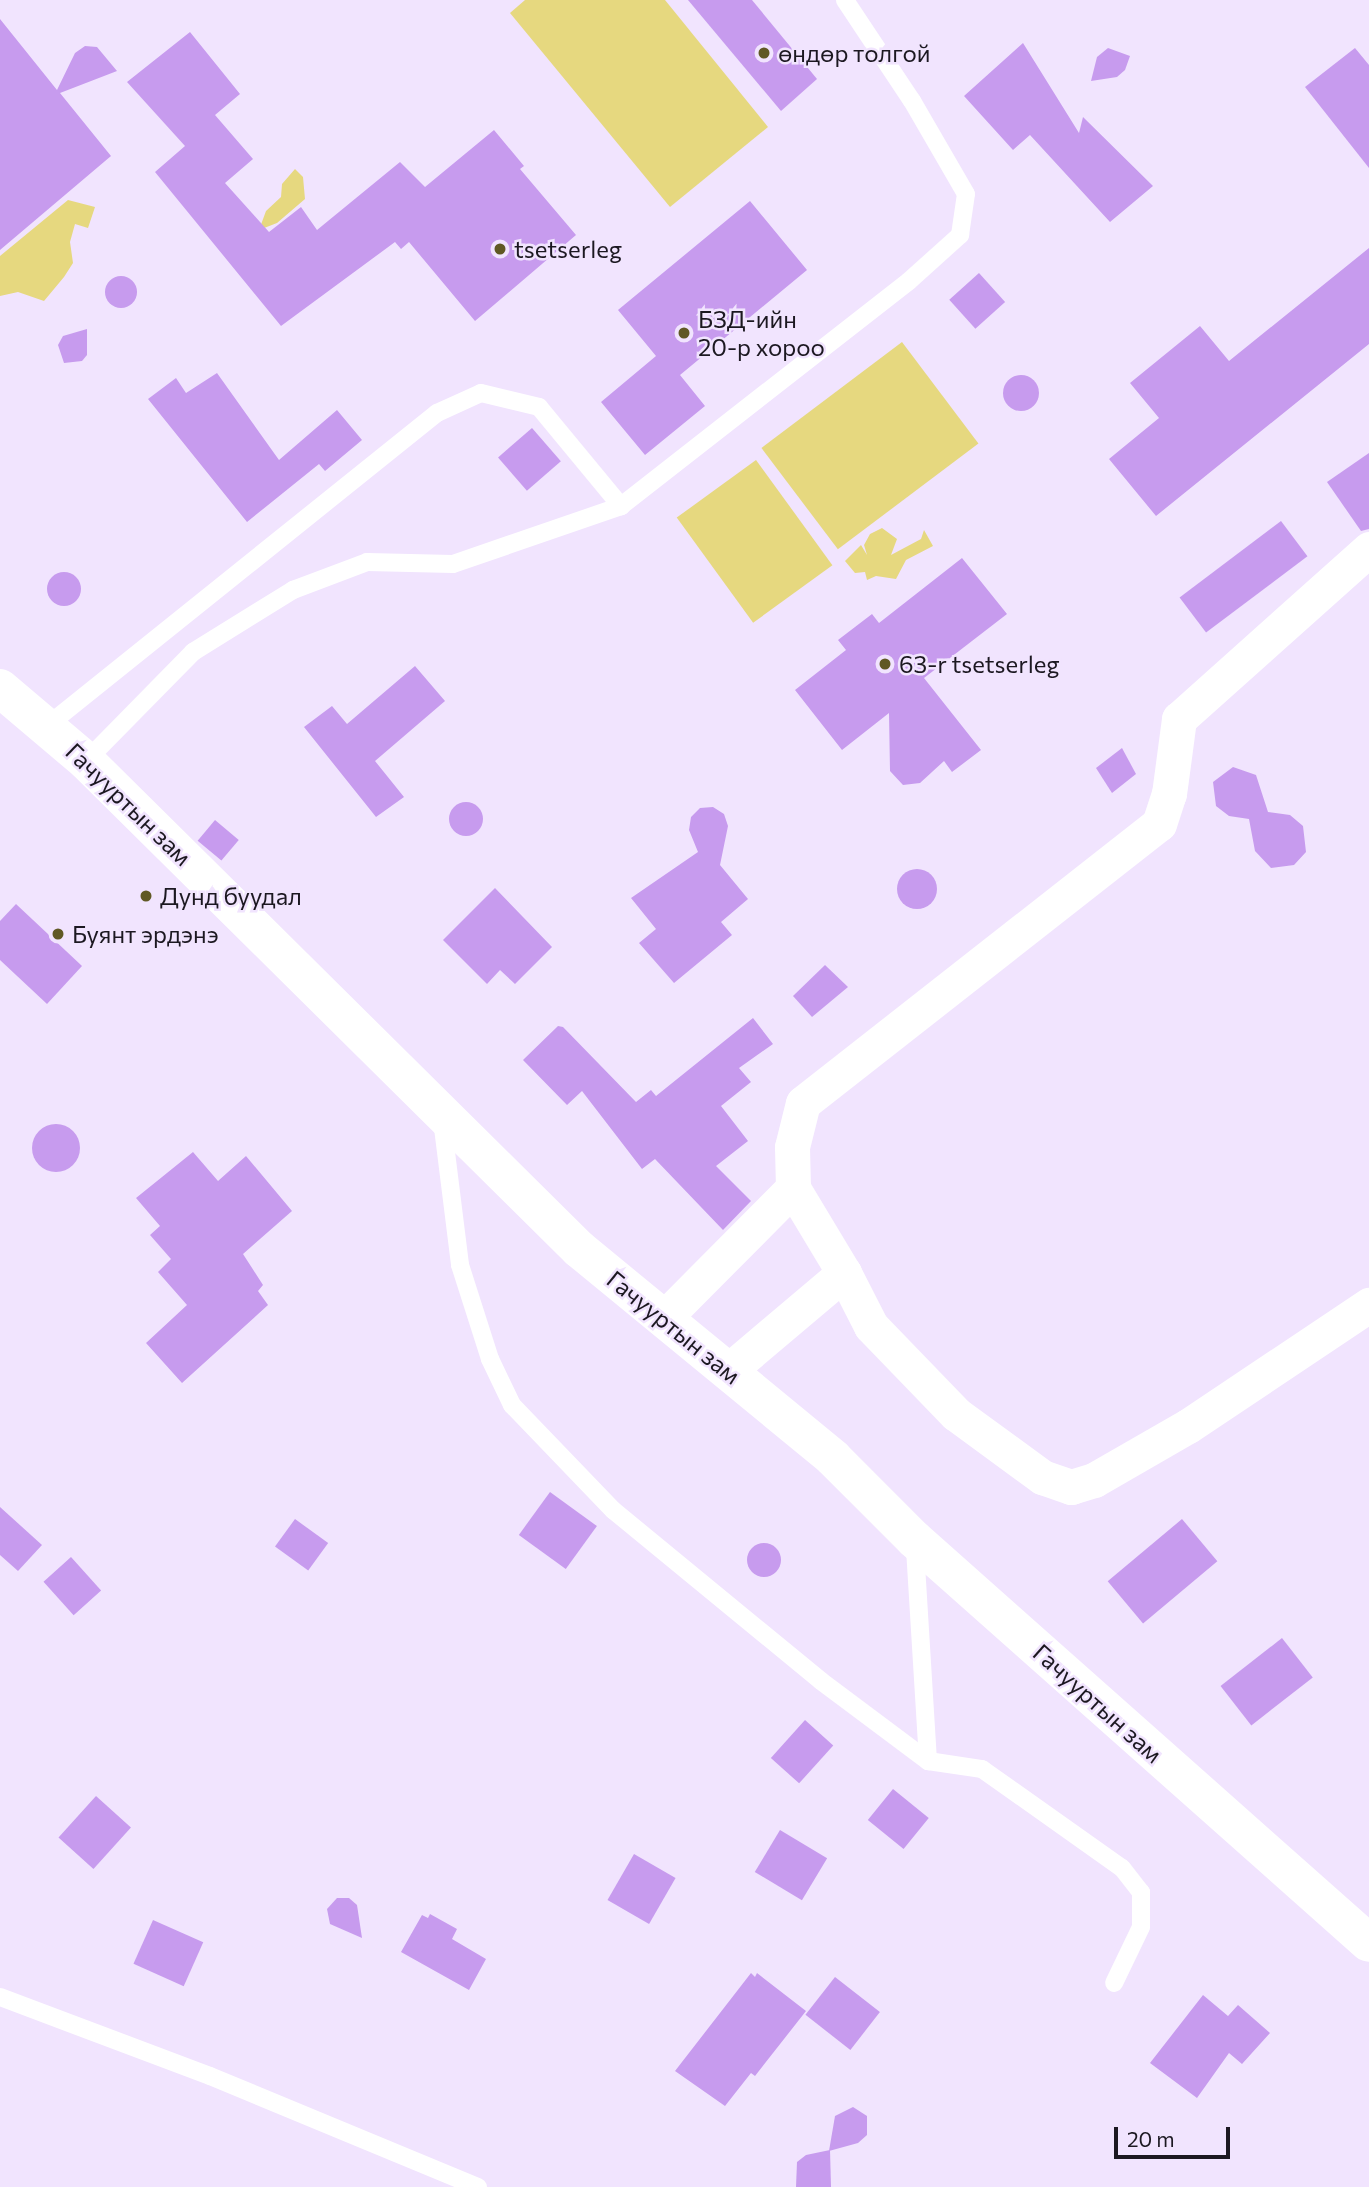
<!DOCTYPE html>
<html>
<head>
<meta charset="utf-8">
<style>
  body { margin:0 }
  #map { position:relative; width:1369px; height:2187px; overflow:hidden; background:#f1e4fe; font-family:Commissioner,sans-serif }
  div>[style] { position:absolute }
  .green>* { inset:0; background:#e6d87f; transform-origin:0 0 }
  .building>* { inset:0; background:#c79bee; transform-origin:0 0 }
  .round { border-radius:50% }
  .service>* { height:18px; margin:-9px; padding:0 9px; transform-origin:9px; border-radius:9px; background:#fff }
  .minor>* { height:35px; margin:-17.5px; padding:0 17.5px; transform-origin:17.5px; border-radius:17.5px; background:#fff }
  .secondary>* { height:38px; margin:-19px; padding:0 19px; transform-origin:19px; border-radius:19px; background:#fff }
  .dots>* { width:19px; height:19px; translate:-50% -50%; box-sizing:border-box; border:4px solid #f1e4fe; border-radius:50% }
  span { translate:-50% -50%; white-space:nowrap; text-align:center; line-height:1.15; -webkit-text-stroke:5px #f1e4fe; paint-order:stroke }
  .poi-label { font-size:24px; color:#1c1821 }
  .left { translate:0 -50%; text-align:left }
  .street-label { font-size:24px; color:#1c1821 }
  .scale { position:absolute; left:1114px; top:2127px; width:116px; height:32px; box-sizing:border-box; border:4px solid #1c1821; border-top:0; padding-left:9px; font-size:21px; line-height:24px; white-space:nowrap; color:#1c1821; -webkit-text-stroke:5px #f1e4fe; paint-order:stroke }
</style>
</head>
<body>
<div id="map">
  <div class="green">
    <div style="clip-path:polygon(525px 0,665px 0,768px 127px,670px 207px,510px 13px)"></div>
    <div style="clip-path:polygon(295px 169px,303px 177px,305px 199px,277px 223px,259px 230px,266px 211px,281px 197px,282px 184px)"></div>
    <div style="clip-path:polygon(68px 200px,95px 207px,88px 228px,75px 224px,70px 242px,73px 263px,64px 277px,44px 301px,18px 292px,0 296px,0 256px)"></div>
    <div style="left:902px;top:342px;width:127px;height:176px;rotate:53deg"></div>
    <div style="left:756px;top:460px;width:130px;height:98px;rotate:54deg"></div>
    <div style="clip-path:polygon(882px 528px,897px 539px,891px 555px,921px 539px,924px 530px,933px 546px,906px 560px,896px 579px,876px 576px,867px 580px,865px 572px,855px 573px,845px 561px,861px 545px,867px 555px,864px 545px,870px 534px)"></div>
  </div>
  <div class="building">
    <div style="clip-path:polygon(688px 0,752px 0,817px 79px,781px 111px)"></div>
    <div style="clip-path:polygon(0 19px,57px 90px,75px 53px,85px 46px,97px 47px,117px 71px,60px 93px,111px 156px,0 250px)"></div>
    <div style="clip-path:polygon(190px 32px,240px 94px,215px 115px,253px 159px,225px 183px,269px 232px,301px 207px,317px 230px,400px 162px,425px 187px,494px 130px,524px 166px,520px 169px,576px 235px,475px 321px,409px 242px,401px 249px,395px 242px,281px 326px,155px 172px,185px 146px,127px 82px)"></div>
    <div style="clip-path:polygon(1023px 43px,1079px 133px,1083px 117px,1153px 186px,1110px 222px,1030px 135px,1013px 150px,964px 96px)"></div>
    <div style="clip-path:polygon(1108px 48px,1130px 56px,1125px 70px,1117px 77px,1091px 81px,1097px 57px)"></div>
    <div style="clip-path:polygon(1355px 48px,1369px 65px,1369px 168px,1305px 87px)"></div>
    <div style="clip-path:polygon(750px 201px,807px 270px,680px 375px,705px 406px,645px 455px,601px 402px,656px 356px,618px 310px)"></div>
    <div style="clip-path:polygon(1369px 248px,1369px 344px,1156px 516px,1109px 459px,1159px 418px,1130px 383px,1200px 326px,1229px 361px)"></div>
    <div style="left:979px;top:273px;width:39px;height:40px;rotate:48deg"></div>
    <div class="round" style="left:105px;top:276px;width:32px;height:32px"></div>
    <div style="clip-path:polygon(87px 329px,87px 355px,82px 361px,64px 363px,58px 345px,63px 336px)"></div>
    <div style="clip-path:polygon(217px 373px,279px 460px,337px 410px,362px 440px,325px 471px,319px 464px,247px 522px,148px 399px,176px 378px,186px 393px)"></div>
    <div class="round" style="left:1003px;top:375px;width:36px;height:36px"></div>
    <div style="left:532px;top:428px;width:44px;height:45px;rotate:49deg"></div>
    <div style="clip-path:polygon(1369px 453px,1369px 529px,1361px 531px,1327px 482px)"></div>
    <div style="left:1281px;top:521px;width:44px;height:127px;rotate:53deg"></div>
    <div style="clip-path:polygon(962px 558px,1007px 614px,924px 678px,981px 750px,952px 772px,944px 761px,920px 783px,903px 785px,890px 771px,889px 713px,842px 750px,795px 690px,846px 650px,838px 640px,872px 614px,879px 623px)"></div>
    <div class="round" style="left:47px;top:572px;width:34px;height:34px"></div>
    <div style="clip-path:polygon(415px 666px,445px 701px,375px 761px,404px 797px,376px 817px,304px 727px,332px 706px,347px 724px)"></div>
    <div style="clip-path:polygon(1122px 748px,1136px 774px,1112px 793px,1096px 768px)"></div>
    <div style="clip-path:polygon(1233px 767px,1256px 775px,1268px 812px,1290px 815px,1303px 826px,1306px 852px,1294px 865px,1271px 868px,1255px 851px,1249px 819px,1229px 816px,1216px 806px,1213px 782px)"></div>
    <div class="round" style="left:449px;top:802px;width:34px;height:34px"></div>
    <div style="clip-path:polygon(713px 807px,724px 814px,728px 826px,720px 865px,748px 899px,721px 922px,732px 935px,674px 983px,639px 943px,656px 929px,631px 898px,698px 852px,689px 830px,691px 817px,700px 808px)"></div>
    <div style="left:215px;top:820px;width:31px;height:27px;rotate:40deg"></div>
    <div class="round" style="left:897px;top:869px;width:40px;height:40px"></div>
    <div style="clip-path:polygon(495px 888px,552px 947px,515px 984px,500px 970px,487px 984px,443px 940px)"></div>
    <div style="clip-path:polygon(16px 904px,82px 966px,47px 1004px,0 960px,0 921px)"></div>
    <div style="clip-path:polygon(825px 965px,848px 987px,812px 1017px,793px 996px)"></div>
    <div style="clip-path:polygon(753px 1018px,773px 1044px,739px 1068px,751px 1082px,721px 1106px,748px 1141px,716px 1166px,751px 1201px,723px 1230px,655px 1159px,642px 1169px,582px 1091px,567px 1105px,523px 1060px,558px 1026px,563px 1027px,636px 1102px,651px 1090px,656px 1096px)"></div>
    <div class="round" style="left:32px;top:1124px;width:48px;height:48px"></div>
    <div style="clip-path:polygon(193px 1152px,218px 1181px,246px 1156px,292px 1211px,243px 1254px,263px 1285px,258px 1291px,268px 1305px,182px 1383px,146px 1343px,187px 1305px,158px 1272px,171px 1259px,150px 1235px,160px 1226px,136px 1198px)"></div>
    <div style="left:550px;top:1492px;width:58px;height:53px;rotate:36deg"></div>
    <div style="clip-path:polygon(0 1507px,42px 1545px,18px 1571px,0 1555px)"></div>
    <div style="left:295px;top:1519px;width:41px;height:34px;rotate:36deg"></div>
    <div style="left:1182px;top:1519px;width:55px;height:97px;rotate:50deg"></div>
    <div class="round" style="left:747px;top:1543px;width:34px;height:34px"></div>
    <div style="left:71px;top:1557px;width:45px;height:37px;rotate:48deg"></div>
    <div style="left:1282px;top:1638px;width:50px;height:78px;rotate:52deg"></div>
    <div style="left:805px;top:1720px;width:38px;height:51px;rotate:42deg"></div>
    <div style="left:893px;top:1789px;width:46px;height:40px;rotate:39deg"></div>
    <div style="left:96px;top:1796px;width:47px;height:56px;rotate:42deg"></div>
    <div style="left:780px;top:1830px;width:55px;height:49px;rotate:31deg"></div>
    <div style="left:634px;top:1854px;width:48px;height:53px;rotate:30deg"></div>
    <div style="clip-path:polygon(337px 1898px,349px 1898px,357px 1905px,362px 1938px,330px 1924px,327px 1909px)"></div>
    <div style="clip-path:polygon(430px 1914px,457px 1929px,452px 1939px,486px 1959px,469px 1990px,401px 1952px,422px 1915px,428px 1918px)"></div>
    <div style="left:153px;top:1920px;width:55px;height:48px;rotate:24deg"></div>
    <div style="clip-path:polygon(751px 1973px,755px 1977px,757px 1973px,806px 2011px,755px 2076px,751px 2073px,725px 2106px,675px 2071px)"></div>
    <div style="left:835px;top:1977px;width:57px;height:48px;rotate:38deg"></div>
    <div style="clip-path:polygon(1203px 1995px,1228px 2016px,1238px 2005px,1270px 2033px,1242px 2064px,1229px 2053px,1197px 2098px,1150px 2063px)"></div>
    <div style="clip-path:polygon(853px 2107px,867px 2116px,867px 2135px,858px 2143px,829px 2151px,835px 2116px)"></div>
    <div style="clip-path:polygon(830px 2150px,831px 2187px,796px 2187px,797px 2162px,806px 2155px)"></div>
  </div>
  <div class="service">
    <div style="left:47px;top:726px;width:500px;rotate:-38.75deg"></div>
    <div style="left:437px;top:413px;width:48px;rotate:-24.4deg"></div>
    <div style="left:481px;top:393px;width:60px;rotate:13.6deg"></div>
    <div style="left:539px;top:407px;width:129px;rotate:50.4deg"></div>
    <div style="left:86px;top:761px;width:153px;rotate:-45.5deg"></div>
    <div style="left:193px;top:652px;width:118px;rotate:-31.8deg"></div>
    <div style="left:293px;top:590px;width:79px;rotate:-20.7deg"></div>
    <div style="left:367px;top:562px;width:86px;rotate:1.3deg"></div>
    <div style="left:453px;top:564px;width:178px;rotate:-19deg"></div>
    <div style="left:621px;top:506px;width:365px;rotate:-38deg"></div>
    <div style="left:909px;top:281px;width:69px;rotate:-42deg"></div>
    <div style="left:960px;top:235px;width:41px;rotate:-81.7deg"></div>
    <div style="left:966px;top:194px;width:108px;rotate:-120.1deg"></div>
    <div style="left:912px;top:101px;width:121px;rotate:-123.6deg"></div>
    <div style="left:442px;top:1120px;width:146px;rotate:82.9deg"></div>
    <div style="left:460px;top:1265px;width:99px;rotate:72.3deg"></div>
    <div style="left:490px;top:1359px;width:51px;rotate:64.4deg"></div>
    <div style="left:512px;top:1405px;width:146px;rotate:46.1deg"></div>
    <div style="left:613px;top:1510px;width:269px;rotate:39.4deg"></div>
    <div style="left:821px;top:1681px;width:134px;rotate:36.8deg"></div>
    <div style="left:928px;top:1761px;width:215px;rotate:-93.5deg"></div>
    <div style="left:928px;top:1761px;width:55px;rotate:8.4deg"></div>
    <div style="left:982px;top:1769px;width:171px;rotate:35.3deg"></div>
    <div style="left:1122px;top:1868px;width:31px;rotate:52deg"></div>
    <div style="left:1141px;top:1892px;width:35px;rotate:90deg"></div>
    <div style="left:1141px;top:1927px;width:62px;rotate:115.7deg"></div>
    <div style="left:0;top:1997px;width:224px;rotate:20.6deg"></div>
    <div style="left:210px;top:2076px;width:290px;rotate:22.5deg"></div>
  </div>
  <div class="minor">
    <div style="left:844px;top:1273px;width:99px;rotate:-121deg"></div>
    <div style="left:793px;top:1188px;width:41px;rotate:-91.4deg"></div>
    <div style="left:792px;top:1147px;width:45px;rotate:-76deg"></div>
    <div style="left:803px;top:1103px;width:452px;rotate:-38.1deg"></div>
    <div style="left:1159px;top:824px;width:32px;rotate:-72deg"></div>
    <div style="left:1169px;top:794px;width:76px;rotate:-82.4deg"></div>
    <div style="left:1179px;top:719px;width:255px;rotate:-41.8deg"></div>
    <div style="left:663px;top:1319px;width:185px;rotate:-45.2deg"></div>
    <div style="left:728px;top:1371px;width:152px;rotate:-40.2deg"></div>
    <div style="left:844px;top:1273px;width:59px;rotate:63deg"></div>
    <div style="left:871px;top:1326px;width:122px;rotate:46deg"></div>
    <div style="left:956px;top:1414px;width:107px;rotate:36.2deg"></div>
    <div style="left:1042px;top:1477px;width:31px;rotate:19deg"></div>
    <div style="left:1071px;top:1487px;width:24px;rotate:-17deg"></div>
    <div style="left:1094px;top:1480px;width:108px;rotate:-29.9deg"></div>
    <div style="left:1188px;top:1426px;width:218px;rotate:-33.8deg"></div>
  </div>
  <div class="secondary">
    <div style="left:0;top:688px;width:113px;rotate:40.3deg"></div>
    <div style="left:86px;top:761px;width:694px;rotate:44.71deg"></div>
    <div style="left:579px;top:1249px;width:329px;rotate:39.4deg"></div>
    <div style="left:833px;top:1458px;width:115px;rotate:45deg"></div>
    <div style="left:914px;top:1539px;width:608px;rotate:41.6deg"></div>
  </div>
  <div class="dots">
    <div style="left:764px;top:53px;background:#605824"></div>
    <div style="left:500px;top:249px;background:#605824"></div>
    <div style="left:684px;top:333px;background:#605824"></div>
    <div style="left:885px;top:664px;background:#605824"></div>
    <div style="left:146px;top:896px;background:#605824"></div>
    <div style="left:58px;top:934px;background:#605824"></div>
  </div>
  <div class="poi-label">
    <span class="left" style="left:778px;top:53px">өндөр толгой</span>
    <span class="left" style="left:514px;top:249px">tsetserleg</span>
    <span class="left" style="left:698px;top:333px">БЗД-ийн<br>20-р хороо</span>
    <span class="left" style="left:899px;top:664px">63-r tsetserleg</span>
    <span class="left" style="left:160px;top:896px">Дунд буудал</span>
    <span class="left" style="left:72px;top:934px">Буянт эрдэнэ</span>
  </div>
  <div class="street-label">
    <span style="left:129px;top:804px;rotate:44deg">Гачууртын зам</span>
    <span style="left:674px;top:1327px;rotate:39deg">Гачууртын зам</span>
    <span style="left:1098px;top:1703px;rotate:42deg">Гачууртын зам</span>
  </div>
  <div class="scale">20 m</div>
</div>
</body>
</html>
